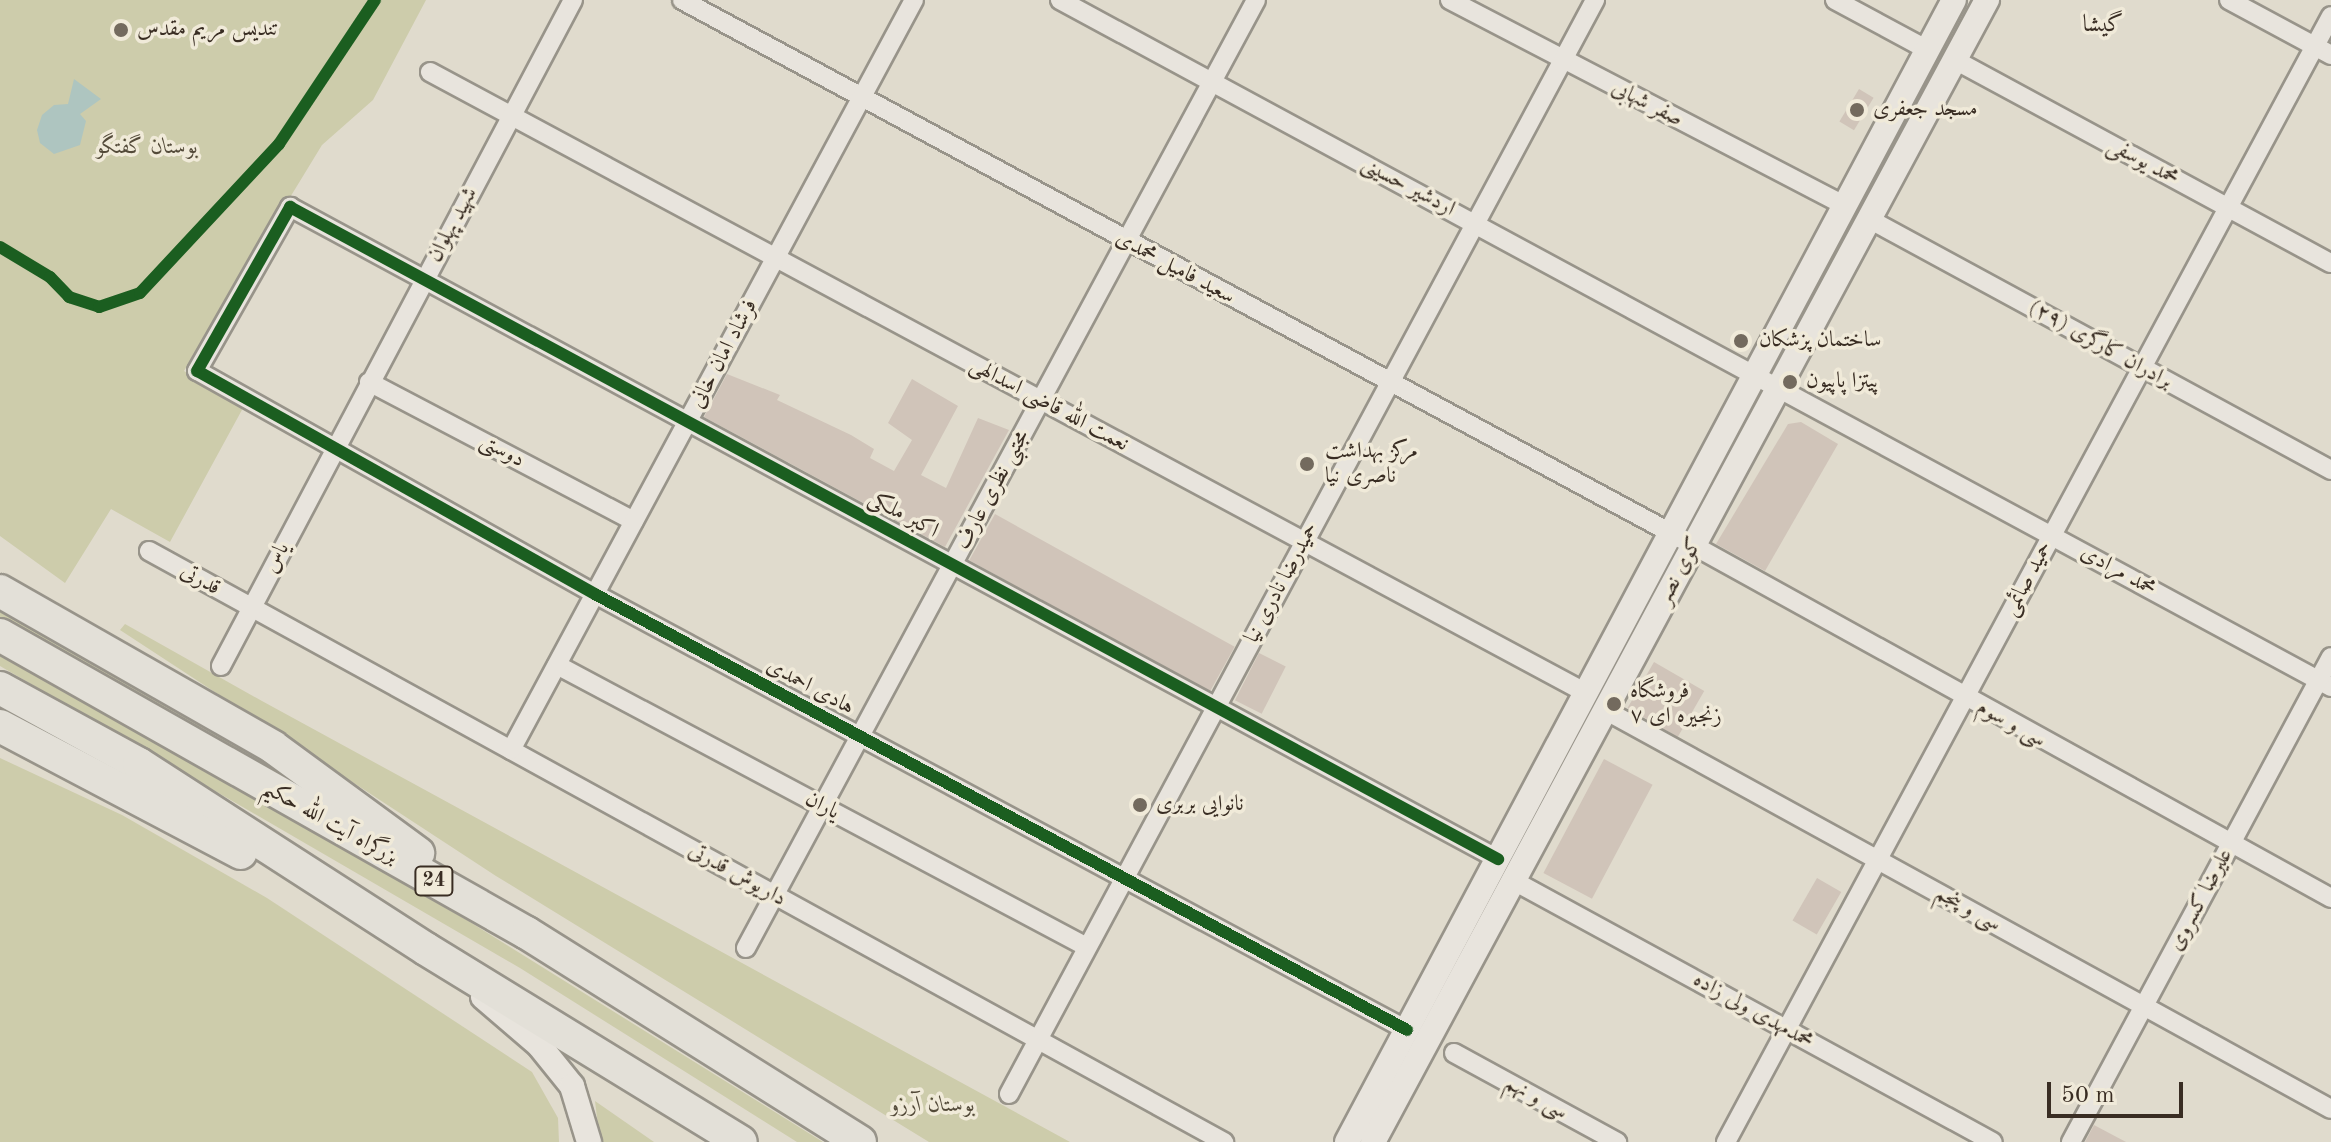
<!DOCTYPE html>
<html>
<head>
<meta charset="utf-8">
<style>
  body { margin:0 }
  #map { position:relative; width:2331px; height:1142px; overflow:hidden; background:#e0dbcd; font-family:"Old Standard TT",Amiri,serif }
  div>[style] { position:absolute }
  .green>* { inset:0; background:#cdccab }
  .water>* { inset:0; background:#aec5c0 }
  .building>* { inset:0; background:#d0c4b9; transform-origin:0 0 }
  .roads { filter:drop-shadow(2px 0 #98948a) drop-shadow(-2px 0 #98948a) drop-shadow(0 2px #98948a) drop-shadow(0 -2px #98948a) }
  .street>* { height:18px; margin:-9px; padding:0 9px; transform-origin:9px; border-radius:9px; background:#e8e4dd }
  .secondary>* { height:24px; margin:-12px; padding:0 12px; transform-origin:12px; border-radius:12px; background:#e8e4dd }
  .highway>* { height:32px; margin:-16px; padding:0 16px; transform-origin:16px; border-radius:16px; background:#e3e0d8 }
  .cycleway>* { height:12px; margin:-6px; padding:0 6px; transform-origin:6px; border-radius:6px; background:#1b5e20 }
  .dots>* { width:22px; height:22px; translate:-50% -50%; box-sizing:border-box; border:4px solid #f0ead9; border-radius:50% }
  span { translate:-50% -50%; white-space:nowrap; text-align:center; line-height:1.15; -webkit-text-stroke:7px #f0ead9; paint-order:stroke }
  .shield-label span { padding:2px 6px; background:#f0ead9; border:2px solid; border-radius:6px; -webkit-text-stroke-width:0 }
  .shield-label { font-size:20px; color:#392d23; font-weight:700 }
  .poi-label { font-size:22px; color:#392d23 }
  .left { translate:0 -50%; text-align:left }
  .street-label { font-size:22px; color:#392d23 }
  .park-label { font-size:22px; color:#534a39; font-style:italic }
  .neighbourhood-label { font-size:24px; color:#392d23 }
  .scale { position:absolute; left:2047px; top:1082px; width:136px; height:36px; box-sizing:border-box; border:4px solid #392d23; border-top:0; padding-left:10px; font-size:24px; line-height:28px; white-space:nowrap; color:#392d23; -webkit-text-stroke:6px #f0ead9; paint-order:stroke }
</style>
</head>
<body>
<div id="map">
  <div class="green">
    <div style="clip-path:polygon(0 0,426px 0,373px 100px,322px 145px,184px 371px,243px 408px,170px 542px,111px 509px,65px 583px,0 536px)"></div>
    <div style="clip-path:polygon(0 600px,265px 752px,437px 874px,0 620px)"></div>
    <div style="clip-path:polygon(125px 624px,262px 701px,1070px 1142px,929px 1142px,496px 876px,120px 630px)"></div>
    <div style="clip-path:polygon(0 653px,465px 919px,823px 1142px,797px 1142px,520px 968px,0 666px)"></div>
    <div style="clip-path:polygon(0 758px,122px 815px,267px 898px,532px 1072px,558px 1118px,559px 1142px,0 1142px)"></div>
    <div style="clip-path:polygon(595px 1101px,654px 1142px,600px 1142px)"></div>
  </div>
  <div class="water">
    <div style="clip-path:polygon(74px 79px,101px 99px,80px 114px,86px 121px,80px 145px,54px 154px,40px 143px,37px 130px,42px 115px,54px 105px,68px 104px)"></div>
  </div>
  <div class="building">
    <div style="left:1859px;top:89px;width:17px;height:38px;rotate:31deg"></div>
    <div style="clip-path:polygon(727px 374px,780px 395px,777px 400px,851px 435px,874px 449px,870px 458px,894px 471px,912px 440px,888px 423px,912px 379px,958px 406px,921px 475px,946px 488px,978px 418px,1009px 430px,945px 547px,704px 417px)"></div>
    <div style="clip-path:polygon(1801px 422px,1838px 444px,1765px 571px,1716px 544px,1788px 424px)"></div>
    <div style="left:995px;top:514px;width:274px;height:53px;rotate:29deg"></div>
    <div style="left:1259px;top:653px;width:30px;height:53px;rotate:27deg"></div>
    <div style="left:1654px;top:662px;width:58px;height:53px;rotate:30deg"></div>
    <div style="left:1604px;top:759px;width:55px;height:129px;rotate:28deg"></div>
    <div style="left:1817px;top:878px;width:28px;height:49px;rotate:30deg"></div>
    <div style="clip-path:polygon(2094px 1125px,2126px 1142px,2085px 1142px)"></div>
  </div>
  <div class="roads">
    <div class="street">
      <div style="left:682px;top:0;width:1123px;rotate:28.32deg"></div>
      <div style="left:1671px;top:533px;width:754px;rotate:28.94deg"></div>
      <div style="left:1060px;top:0;width:1445px;rotate:28.39deg"></div>
      <div style="left:1450px;top:0;width:445px;rotate:27.5deg"></div>
      <div style="left:1835px;top:0;width:106px;rotate:28.3deg"></div>
      <div style="left:2229px;top:0;width:116px;rotate:28.3deg"></div>
      <div style="left:1955px;top:60px;width:427px;rotate:28.4deg"></div>
      <div style="left:430px;top:72px;width:1312px;rotate:28.24deg"></div>
      <div style="left:1869px;top:219px;width:526px;rotate:28.51deg"></div>
      <div style="left:369px;top:382px;width:299px;rotate:27.7deg"></div>
      <div style="left:149px;top:551px;width:1227px;rotate:28.8deg"></div>
      <div style="left:557px;top:665px;width:600px;rotate:28.02deg"></div>
      <div style="left:221px;top:666px;width:753px;rotate:-62.14deg"></div>
      <div style="left:1605px;top:710px;width:828px;rotate:28.79deg"></div>
      <div style="left:511px;top:750px;width:851px;rotate:-61.75deg"></div>
      <div style="left:1514px;top:881px;width:545px;rotate:28.59deg"></div>
      <div style="left:746px;top:948px;width:1076px;rotate:-61.72deg"></div>
      <div style="left:1407px;top:1030px;width:922px;rotate:-151.77deg"></div>
      <div style="left:595px;top:594px;width:456px;rotate:-150.7deg"></div>
      <div style="left:197px;top:371px;width:189px;rotate:-60.4deg"></div>
      <div style="left:290px;top:207px;width:1373px;rotate:28.36deg"></div>
      <div style="left:1454px;top:1053px;width:186px;rotate:28.6deg"></div>
      <div style="left:1009px;top:1094px;width:1241px;rotate:-61.82deg"></div>
      <div style="left:1726px;top:1142px;width:1278px;rotate:-61.75deg"></div>
      <div style="left:2071px;top:1142px;width:550px;rotate:-61.81deg"></div>
    </div>
    <div class="secondary">
      <div style="left:483px;top:997px;width:74px;rotate:40.6deg"></div>
      <div style="left:539px;top:1045px;width:53px;rotate:51.2deg"></div>
      <div style="left:572px;top:1086px;width:59px;rotate:73.1deg"></div>
      <div style="left:1347px;top:1142px;width:1293px;rotate:-62.01deg"></div>
      <div style="left:1373px;top:1142px;width:1297px;rotate:-61.74deg"></div>
    </div>
    <div class="highway">
      <div style="left:0;top:591px;width:314px;rotate:29.7deg"></div>
      <div style="left:273px;top:747px;width:180px;rotate:36.2deg"></div>
      <div style="left:0;top:635px;width:605px;rotate:29.49deg"></div>
      <div style="left:527px;top:933px;width:393px;rotate:32.1deg"></div>
      <div style="left:0;top:688px;width:158px;rotate:28.7deg"></div>
      <div style="left:139px;top:764px;width:341px;rotate:32.8deg"></div>
      <div style="left:426px;top:949px;width:369px;rotate:31.5deg"></div>
      <div style="left:0;top:726px;width:272px;rotate:27.8deg"></div>
    </div>
  </div>
  <div class="cycleway">
    <div style="left:0;top:247px;width:58px;rotate:31deg"></div>
    <div style="left:50px;top:277px;width:28px;rotate:46deg"></div>
    <div style="left:69px;top:297px;width:32px;rotate:18deg"></div>
    <div style="left:99px;top:307px;width:43px;rotate:-18.9deg"></div>
    <div style="left:140px;top:293px;width:204px;rotate:-47deg"></div>
    <div style="left:279px;top:144px;width:173px;rotate:-56.3deg"></div>
    <div style="left:1407px;top:1030px;width:922px;rotate:-151.77deg"></div>
    <div style="left:595px;top:594px;width:456px;rotate:-150.7deg"></div>
    <div style="left:197px;top:371px;width:189px;rotate:-60.4deg"></div>
    <div style="left:290px;top:207px;width:1373px;rotate:28.36deg"></div>
  </div>
  <div class="dots">
    <div style="left:121px;top:30px;background:#736a5e"></div>
    <div style="left:1857px;top:110px;background:#736a5e"></div>
    <div style="left:1741px;top:341px;background:#736a5e"></div>
    <div style="left:1790px;top:382px;background:#736a5e"></div>
    <div style="left:1307px;top:464px;background:#736a5e"></div>
    <div style="left:1614px;top:704px;background:#736a5e"></div>
    <div style="left:1140px;top:805px;background:#736a5e"></div>
  </div>
  <div class="shield-label">
    <span style="left:434px;top:881px">24</span>
  </div>
  <div class="poi-label">
    <span class="left" style="left:137px;top:30px">تندیس مریم مقدس</span>
    <span class="left" style="left:1873px;top:110px">مسجد جعفری</span>
    <span class="left" style="left:1759px;top:341px">ساختمان پزشکان</span>
    <span class="left" style="left:1806px;top:382px">پیتزا پاپیون</span>
    <span class="left" style="left:1325px;top:464px">مرکز بهداشت<br>ناصری نیا</span>
    <span class="left" style="left:1630px;top:704px">فروشگاه<br>زنجیره ای ۷</span>
    <span class="left" style="left:1156px;top:805px">نانوایی بربری</span>
  </div>
  <div class="street-label">
    <span style="left:1647px;top:104px;rotate:27deg">صفر شهابی</span>
    <span style="left:2143px;top:162px;rotate:28deg">محمد یوسفی</span>
    <span style="left:1408px;top:187px;rotate:28deg">اردشیر حسینی</span>
    <span style="left:453px;top:225px;rotate:-62deg">شهید پهلوان</span>
    <span style="left:1175px;top:268px;rotate:28deg">سعید فامیل محمدی</span>
    <span style="left:2100px;top:345px;rotate:29deg">برادران کارگری (۲۹)</span>
    <span style="left:724px;top:354px;rotate:-62deg">فرشاد امان خانی</span>
    <span style="left:1049px;top:405px;rotate:28deg">نعمت الله قاضی اسدالهی</span>
    <span style="left:502px;top:451px;rotate:28deg">دوستی</span>
    <span style="left:993px;top:490px;rotate:-62deg">مجتبی نظری عارف</span>
    <span style="left:903px;top:515px;rotate:28deg">اکبر ملکی</span>
    <span style="left:277px;top:558px;rotate:-62deg">یاس</span>
    <span style="left:1680px;top:571px;rotate:-62deg">کوی نصر</span>
    <span style="left:2118px;top:571px;rotate:29deg">محمد مرادی</span>
    <span style="left:2028px;top:579px;rotate:-62deg">حمید صائمی</span>
    <span style="left:200px;top:580px;rotate:29deg">قدرتی</span>
    <span style="left:1282px;top:583px;rotate:-62deg">حمیدرضا نادری نیا</span>
    <span style="left:810px;top:687px;rotate:28deg">هادی احمدی</span>
    <span style="left:2011px;top:724px;rotate:29deg">سی و سوم</span>
    <span style="left:822px;top:806px;rotate:28deg">یاران</span>
    <span style="left:330px;top:823px;rotate:29deg">بزرگراه آیت الله حکیم</span>
    <span style="left:737px;top:875px;rotate:29deg">داریوش قدرتی</span>
    <span style="left:2201px;top:900px;rotate:-62deg">علیرضا کسروی</span>
    <span style="left:1968px;top:909px;rotate:29deg">سی و پنجم</span>
    <span style="left:1753px;top:1011px;rotate:29deg">محمدمهدی ولی زاده</span>
    <span style="left:1536px;top:1098px;rotate:29deg">سی و نهم</span>
  </div>
  <div class="park-label">
    <span style="left:147px;top:148px">بوستان گفتگو</span>
    <span style="left:933px;top:1106px">بوستان آرزو</span>
  </div>
  <div class="neighbourhood-label">
    <span style="left:2103px;top:26px">گیشا</span>
  </div>
  <div class="scale">50 m</div>
</div>
</body>
</html>
